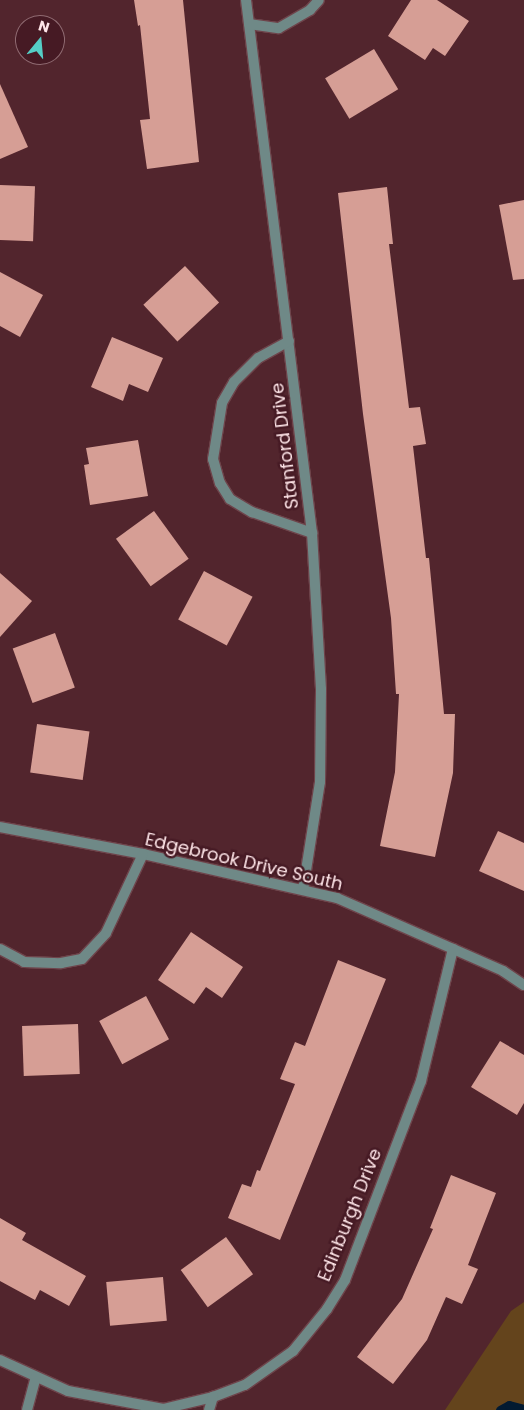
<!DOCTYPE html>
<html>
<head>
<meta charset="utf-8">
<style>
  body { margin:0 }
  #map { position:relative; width:524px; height:1410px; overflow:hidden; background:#52252d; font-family:Poppins,sans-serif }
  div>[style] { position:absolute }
  .green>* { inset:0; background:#64441c }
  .stream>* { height:9px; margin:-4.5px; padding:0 4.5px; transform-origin:4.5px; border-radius:4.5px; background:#021a31 }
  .building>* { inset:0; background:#d69e95; transform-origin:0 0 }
  .roads { filter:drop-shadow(1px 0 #6e444b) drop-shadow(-1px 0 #6e444b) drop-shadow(0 1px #6e444b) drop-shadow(0 -1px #6e444b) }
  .minor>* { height:10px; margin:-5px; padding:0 5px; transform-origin:5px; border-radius:5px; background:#6f8987 }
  span { translate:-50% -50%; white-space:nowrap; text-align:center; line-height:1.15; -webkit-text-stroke:5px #461a24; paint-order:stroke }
  .street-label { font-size:18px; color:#fee5e8 }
  .north { position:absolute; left:15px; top:15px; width:50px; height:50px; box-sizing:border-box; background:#461a24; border:1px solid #906b72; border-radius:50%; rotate:17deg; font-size:14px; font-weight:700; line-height:20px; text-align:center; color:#fee5e8 }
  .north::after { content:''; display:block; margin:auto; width:18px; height:22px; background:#55cec6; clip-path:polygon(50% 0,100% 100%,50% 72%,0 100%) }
</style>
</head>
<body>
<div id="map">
  <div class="green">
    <div style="clip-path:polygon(524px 1302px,524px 1410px,445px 1410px,511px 1311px)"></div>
  </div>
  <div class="stream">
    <div style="left:500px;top:1410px;width:10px;rotate:-29deg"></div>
    <div style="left:509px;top:1405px;width:16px;rotate:15deg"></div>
  </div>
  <div class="building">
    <div style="clip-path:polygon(134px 0,183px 0,199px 162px,147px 169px,140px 120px,150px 119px,140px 25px,138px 26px)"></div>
    <div style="clip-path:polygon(411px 0,437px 0,469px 21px,445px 56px,433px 48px,425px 60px,388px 36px)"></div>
    <div style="left:374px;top:49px;width:47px;height:57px;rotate:59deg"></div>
    <div style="clip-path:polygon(0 84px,28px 147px,0 159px)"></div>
    <div style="left:0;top:185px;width:35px;height:55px;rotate:2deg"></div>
    <div style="clip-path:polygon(387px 187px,393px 244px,389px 244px,409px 408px,420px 407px,426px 444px,413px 446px,426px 558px,429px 558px,444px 714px,455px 714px,453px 773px,435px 857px,380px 846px,395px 772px,399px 694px,396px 694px,391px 618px,363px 414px,338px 193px)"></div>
    <div style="clip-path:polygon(524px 200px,524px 279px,513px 280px,499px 205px)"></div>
    <div style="left:185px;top:266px;width:50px;height:57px;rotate:47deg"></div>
    <div style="clip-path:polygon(0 272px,43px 295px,20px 337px,0 326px)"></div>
    <div style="clip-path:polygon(112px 337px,163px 358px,148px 392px,129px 384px,123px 401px,91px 387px)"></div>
    <div style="clip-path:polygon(138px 440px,148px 496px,90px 505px,84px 465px,89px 464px,86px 448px)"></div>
    <div style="left:154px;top:511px;width:59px;height:47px;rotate:54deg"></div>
    <div style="left:204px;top:571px;width:55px;height:55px;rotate:28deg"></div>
    <div style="clip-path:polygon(0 573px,32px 601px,0 637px)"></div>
    <div style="left:55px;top:633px;width:58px;height:45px;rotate:70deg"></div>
    <div style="left:37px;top:724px;width:53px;height:49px;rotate:8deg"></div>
    <div style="clip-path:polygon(498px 831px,524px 843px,524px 891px,479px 871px)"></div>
    <div style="clip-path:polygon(191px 932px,243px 967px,222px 998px,206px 987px,194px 1004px,158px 980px)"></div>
    <div style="clip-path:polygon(338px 960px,386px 979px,280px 1240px,228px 1218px,242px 1184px,251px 1187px,257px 1170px,260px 1171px,295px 1084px,280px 1079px,295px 1042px,305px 1046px)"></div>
    <div style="left:146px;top:996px;width:49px;height:53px;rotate:62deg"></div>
    <div style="left:78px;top:1024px;width:50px;height:56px;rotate:88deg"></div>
    <div style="clip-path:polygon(500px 1041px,524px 1055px,524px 1103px,517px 1115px,471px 1087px)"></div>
    <div style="clip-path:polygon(451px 1175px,496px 1193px,468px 1265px,478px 1269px,462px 1304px,446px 1297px,427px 1340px,393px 1384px,357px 1357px,402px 1299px,433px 1229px,430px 1228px)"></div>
    <div style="clip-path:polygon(0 1218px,26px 1233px,22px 1240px,86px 1276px,69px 1306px,40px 1290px,35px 1300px,0 1281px)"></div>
    <div style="left:226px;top:1237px;width:46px;height:56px;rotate:54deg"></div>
    <div style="left:163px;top:1277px;width:44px;height:57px;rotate:85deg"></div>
  </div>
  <div class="roads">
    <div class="minor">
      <div style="left:246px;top:0;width:537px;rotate:82.94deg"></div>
      <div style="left:312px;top:533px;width:156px;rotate:86.7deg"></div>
      <div style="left:321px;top:689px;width:93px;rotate:90.6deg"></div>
      <div style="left:320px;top:782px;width:108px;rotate:99deg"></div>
      <div style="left:249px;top:24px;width:30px;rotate:8deg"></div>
      <div style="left:279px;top:28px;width:36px;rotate:-30deg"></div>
      <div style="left:310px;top:10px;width:13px;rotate:-48deg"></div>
      <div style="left:289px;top:341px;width:35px;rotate:151deg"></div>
      <div style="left:258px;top:358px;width:34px;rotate:135deg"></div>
      <div style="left:234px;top:382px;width:24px;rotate:120deg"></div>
      <div style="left:222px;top:403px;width:57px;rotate:99.1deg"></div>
      <div style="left:213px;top:459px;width:25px;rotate:74deg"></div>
      <div style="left:220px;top:483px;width:19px;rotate:58deg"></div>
      <div style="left:230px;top:499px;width:26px;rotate:31deg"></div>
      <div style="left:252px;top:512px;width:64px;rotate:19.3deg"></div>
      <div style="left:0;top:827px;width:146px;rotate:10.7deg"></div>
      <div style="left:143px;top:854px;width:199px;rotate:12.8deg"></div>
      <div style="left:337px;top:898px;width:181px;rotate:23.7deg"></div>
      <div style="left:503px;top:971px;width:25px;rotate:34deg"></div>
      <div style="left:0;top:949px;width:27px;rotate:28deg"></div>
      <div style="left:24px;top:962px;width:37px;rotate:2deg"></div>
      <div style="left:61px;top:963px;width:21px;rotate:-11deg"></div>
      <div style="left:82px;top:959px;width:35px;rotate:-47deg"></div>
      <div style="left:106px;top:933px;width:87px;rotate:-64.9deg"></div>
      <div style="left:0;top:1360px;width:75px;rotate:24.5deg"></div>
      <div style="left:68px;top:1391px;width:97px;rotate:10.7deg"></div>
      <div style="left:163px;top:1409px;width:51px;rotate:-13.5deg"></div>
      <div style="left:213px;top:1397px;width:34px;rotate:-21deg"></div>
      <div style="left:245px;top:1385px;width:59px;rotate:-35.3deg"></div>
      <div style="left:293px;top:1351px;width:54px;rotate:-51deg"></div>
      <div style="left:327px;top:1309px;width:34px;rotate:-58deg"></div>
      <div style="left:345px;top:1280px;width:213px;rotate:-69.1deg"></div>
      <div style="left:421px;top:1081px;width:136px;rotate:-76.4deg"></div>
      <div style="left:27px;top:1410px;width:34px;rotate:-75deg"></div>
      <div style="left:209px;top:1410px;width:14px;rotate:-73deg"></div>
    </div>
  </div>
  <div class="street-label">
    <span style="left:285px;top:446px;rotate:-97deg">Stanford Drive</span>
    <span style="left:244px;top:862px;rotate:13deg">Edgebrook Drive South</span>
    <span style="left:350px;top:1215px;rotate:-68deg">Edinburgh Drive</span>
  </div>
  <div class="north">N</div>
</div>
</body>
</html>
